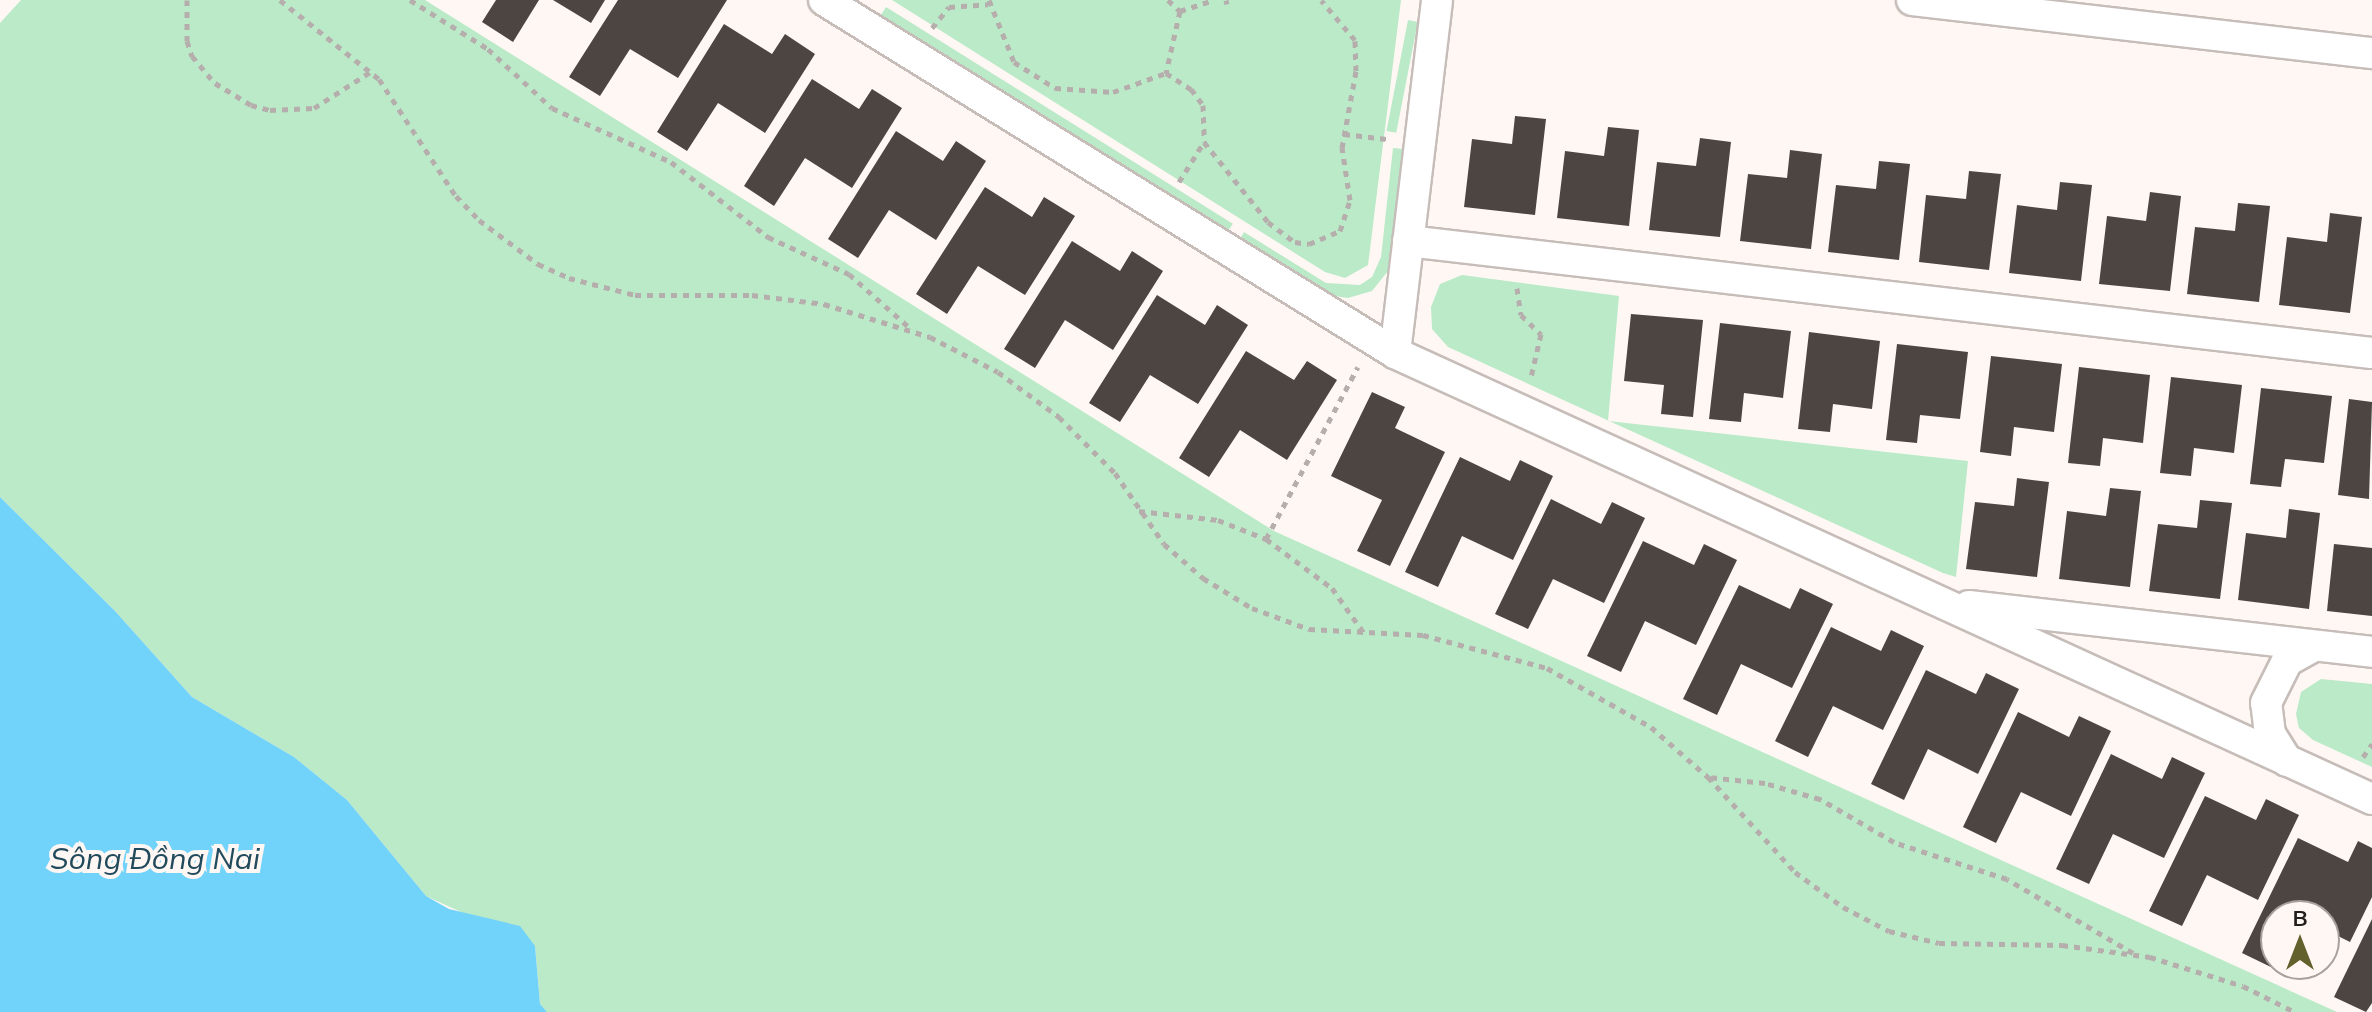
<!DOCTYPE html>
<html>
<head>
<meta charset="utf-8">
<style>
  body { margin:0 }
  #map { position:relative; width:2372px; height:1012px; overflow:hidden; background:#fff7f4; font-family:Mulish,sans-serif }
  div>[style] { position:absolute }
  .green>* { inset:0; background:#baeac7; transform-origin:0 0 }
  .water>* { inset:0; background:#71d2fa }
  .building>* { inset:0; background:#4d4542 }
  .path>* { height:5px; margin-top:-2.5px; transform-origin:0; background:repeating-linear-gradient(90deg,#b5aeac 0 6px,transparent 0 12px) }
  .roads { filter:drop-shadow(2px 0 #c6bdb9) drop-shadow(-2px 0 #c6bdb9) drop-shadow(0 2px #c6bdb9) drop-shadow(0 -2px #c6bdb9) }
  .minor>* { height:30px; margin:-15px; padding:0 15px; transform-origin:15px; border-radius:15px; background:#fff }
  span { translate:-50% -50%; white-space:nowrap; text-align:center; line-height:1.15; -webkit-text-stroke:8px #fff7f4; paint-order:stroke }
  .water-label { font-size:30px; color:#214b5c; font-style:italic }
  .north { position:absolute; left:2260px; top:900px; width:80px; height:80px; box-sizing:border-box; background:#fff7f4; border:2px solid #a6a09e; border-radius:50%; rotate:0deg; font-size:22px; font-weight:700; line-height:32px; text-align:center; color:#211e1c }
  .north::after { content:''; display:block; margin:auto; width:28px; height:36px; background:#62612e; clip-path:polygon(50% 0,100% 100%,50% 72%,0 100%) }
</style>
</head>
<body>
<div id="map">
  <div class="green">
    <div style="clip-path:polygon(21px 0,425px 0,1274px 531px,2337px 1012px,547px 1012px,540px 1004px,535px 946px,426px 896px,347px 800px,294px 757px,192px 697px,115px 611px,0 497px,0 23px)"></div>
    <div style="clip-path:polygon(892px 0,1401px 0,1368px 265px,1345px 278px,1325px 272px)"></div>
    <div style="left:886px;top:7px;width:409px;height:11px;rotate:32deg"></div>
    <div style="left:1408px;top:20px;width:10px;height:113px;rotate:11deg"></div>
    <div style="clip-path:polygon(1393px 148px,1404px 149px,1393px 254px,1388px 271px,1372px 291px,1348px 298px,1327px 295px,1239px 241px,1244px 232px,1326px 283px,1360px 285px,1372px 277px,1381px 257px)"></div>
    <div style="clip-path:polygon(1462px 275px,1619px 296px,1608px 421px,1968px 461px,1956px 577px,1943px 573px,1607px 420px,1448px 347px,1432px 329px,1431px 307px,1440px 284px)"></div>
    <div style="clip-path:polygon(2321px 679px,2372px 684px,2372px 767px,2313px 740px,2299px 728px,2296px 714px,2301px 692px)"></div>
  </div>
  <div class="water">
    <div style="clip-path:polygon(0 497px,115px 611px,192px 697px,294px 757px,347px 800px,426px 896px,449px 909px,520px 926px,535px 946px,540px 1004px,547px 1012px,0 1012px)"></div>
  </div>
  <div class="building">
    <div style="clip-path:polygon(496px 0,539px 0,513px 42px,482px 22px)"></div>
    <div style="clip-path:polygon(553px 0,605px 0,591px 23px)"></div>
    <div style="clip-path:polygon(618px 0,727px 0,678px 78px,630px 49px,600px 96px,569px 77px)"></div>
    <div style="clip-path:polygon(724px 24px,772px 54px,785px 34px,815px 54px,765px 133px,718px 103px,687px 151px,657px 132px)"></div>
    <div style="clip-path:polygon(812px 79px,859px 109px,872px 89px,902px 108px,852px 188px,805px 158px,774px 206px,744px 186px)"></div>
    <div style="clip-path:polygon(1515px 116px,1546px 119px,1535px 215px,1464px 207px,1472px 139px,1512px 144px)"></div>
    <div style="clip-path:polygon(1608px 127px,1639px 130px,1629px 226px,1557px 218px,1565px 151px,1604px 156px)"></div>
    <div style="clip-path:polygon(896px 131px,943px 161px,956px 141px,986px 161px,936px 240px,889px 210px,858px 258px,828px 239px)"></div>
    <div style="clip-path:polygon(1700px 138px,1731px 142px,1720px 237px,1649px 230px,1657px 162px,1696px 166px)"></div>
    <div style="clip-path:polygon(1790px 150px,1822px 154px,1811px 249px,1740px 241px,1748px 174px,1787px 178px)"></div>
    <div style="clip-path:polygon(1879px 161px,1910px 164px,1899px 260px,1828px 252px,1836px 185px,1876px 189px)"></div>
    <div style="clip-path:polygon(1969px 171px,2001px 174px,1989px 270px,1919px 262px,1926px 195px,1966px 199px)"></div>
    <div style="clip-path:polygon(2060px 182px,2092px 185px,2081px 281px,2009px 273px,2017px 205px,2057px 210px)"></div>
    <div style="clip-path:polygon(985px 187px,1032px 217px,1044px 197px,1075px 216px,1025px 295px,978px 266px,947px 314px,916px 294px)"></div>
    <div style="clip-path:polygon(2150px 192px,2181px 196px,2170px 291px,2099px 284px,2107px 216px,2146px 221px)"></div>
    <div style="clip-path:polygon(2238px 203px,2270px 206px,2259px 302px,2187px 294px,2195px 227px,2235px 231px)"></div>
    <div style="clip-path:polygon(2330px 213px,2362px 217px,2350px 313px,2279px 305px,2287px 237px,2327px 242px)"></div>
    <div style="clip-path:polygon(1072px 241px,1120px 271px,1132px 251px,1163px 271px,1113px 350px,1065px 320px,1035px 368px,1004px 349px)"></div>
    <div style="clip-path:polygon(1157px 295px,1205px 325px,1217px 305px,1248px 325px,1198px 404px,1150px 375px,1120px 422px,1089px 403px)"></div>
    <div style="clip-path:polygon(1631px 314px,1703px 320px,1693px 417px,1661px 414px,1664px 385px,1624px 381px)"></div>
    <div style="clip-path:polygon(1720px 323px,1791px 331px,1783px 398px,1744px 393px,1741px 422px,1709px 419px)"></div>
    <div style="clip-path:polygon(1809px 332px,1880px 341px,1872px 409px,1833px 404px,1830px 432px,1798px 429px)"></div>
    <div style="clip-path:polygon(1897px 344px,1968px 352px,1960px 419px,1920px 415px,1917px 443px,1886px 440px)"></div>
    <div style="clip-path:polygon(1246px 351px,1294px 380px,1307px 361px,1337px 380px,1287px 460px,1240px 430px,1209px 477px,1179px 458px)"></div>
    <div style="clip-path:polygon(1991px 356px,2062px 364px,2054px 432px,2014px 427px,2011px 456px,1980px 452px)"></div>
    <div style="clip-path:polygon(2079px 367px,2150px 375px,2143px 443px,2103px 438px,2100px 466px,2068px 463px)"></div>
    <div style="clip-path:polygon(2171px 377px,2242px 385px,2234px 453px,2194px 448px,2191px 476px,2160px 473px)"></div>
    <div style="clip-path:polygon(2261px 388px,2332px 396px,2324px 463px,2285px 459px,2281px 487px,2250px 484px)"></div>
    <div style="clip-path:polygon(1372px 392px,1405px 407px,1395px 428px,1445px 452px,1390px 566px,1357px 551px,1382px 500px,1331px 476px)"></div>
    <div style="clip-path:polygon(2349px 399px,2372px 402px,2369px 499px,2338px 495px)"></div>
    <div style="clip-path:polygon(1460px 457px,1510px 481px,1520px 460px,1553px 476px,1513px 560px,1462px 536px,1438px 587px,1405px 572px)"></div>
    <div style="clip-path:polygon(2017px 478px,2049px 482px,2037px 577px,1966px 569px,1975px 502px,2014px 506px)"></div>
    <div style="clip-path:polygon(2110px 488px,2141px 491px,2130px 587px,2059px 579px,2067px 511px,2106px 516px)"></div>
    <div style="clip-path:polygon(1551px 499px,1601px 524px,1612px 502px,1645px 518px,1604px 603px,1553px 579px,1528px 629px,1495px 614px)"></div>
    <div style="clip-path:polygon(2200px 500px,2232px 503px,2220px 599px,2149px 591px,2158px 524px,2197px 528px)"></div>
    <div style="clip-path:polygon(2289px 509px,2320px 513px,2309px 609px,2238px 600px,2246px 533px,2286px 538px)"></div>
    <div style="clip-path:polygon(1643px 541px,1694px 565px,1704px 544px,1737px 560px,1696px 645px,1645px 621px,1621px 672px,1587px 656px)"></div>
    <div style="clip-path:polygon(2334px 544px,2372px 548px,2372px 616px,2327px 611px)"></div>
    <div style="clip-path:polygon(1739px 585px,1790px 609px,1800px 588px,1833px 604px,1792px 688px,1741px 664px,1717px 715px,1683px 699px)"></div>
    <div style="clip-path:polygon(1831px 627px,1881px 651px,1891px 630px,1924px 646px,1883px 730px,1833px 706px,1808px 757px,1775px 741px)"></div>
    <div style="clip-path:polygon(1926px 670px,1976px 694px,1986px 673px,2019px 689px,1978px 774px,1928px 749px,1904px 800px,1871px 784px)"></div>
    <div style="clip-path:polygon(2018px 712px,2069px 737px,2079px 716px,2111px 731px,2071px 816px,2021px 792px,1996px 843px,1963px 827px)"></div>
    <div style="clip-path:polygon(2111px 754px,2162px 779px,2172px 757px,2205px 773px,2164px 858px,2113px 834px,2089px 884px,2056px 869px)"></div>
    <div style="clip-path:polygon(2205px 796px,2256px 820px,2266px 799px,2299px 815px,2258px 900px,2207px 875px,2182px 926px,2149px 911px)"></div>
    <div style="clip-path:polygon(2298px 838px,2348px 862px,2358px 841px,2372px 848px,2372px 897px,2350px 942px,2324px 929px,2324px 916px,2276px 916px,2275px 969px,2242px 953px)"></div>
    <div style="clip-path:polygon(2372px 919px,2372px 1003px,2366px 1012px,2334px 997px)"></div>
  </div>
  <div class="path">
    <div style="left:187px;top:0;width:41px;rotate:90deg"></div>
    <div style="left:187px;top:41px;width:16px;rotate:72deg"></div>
    <div style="left:192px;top:56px;width:35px;rotate:50deg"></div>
    <div style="left:215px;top:83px;width:42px;rotate:31.4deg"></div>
    <div style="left:251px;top:105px;width:20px;rotate:15deg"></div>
    <div style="left:270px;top:110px;width:44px;rotate:-2.6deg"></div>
    <div style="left:314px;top:108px;width:67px;rotate:-32.7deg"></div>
    <div style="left:280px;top:0;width:127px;rotate:38.6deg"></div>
    <div style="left:379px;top:79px;width:140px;rotate:56.7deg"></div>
    <div style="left:456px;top:196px;width:33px;rotate:46deg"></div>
    <div style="left:479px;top:220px;width:74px;rotate:36.7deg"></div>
    <div style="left:538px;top:264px;width:34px;rotate:24deg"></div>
    <div style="left:569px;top:278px;width:68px;rotate:14.4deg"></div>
    <div style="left:635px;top:295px;width:117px"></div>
    <div style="left:752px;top:295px;width:73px;rotate:7.1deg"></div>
    <div style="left:824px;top:304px;width:111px;rotate:17.3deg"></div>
    <div style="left:930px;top:337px;width:76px;rotate:27.2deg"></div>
    <div style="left:998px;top:372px;width:76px;rotate:36.4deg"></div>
    <div style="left:1059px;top:417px;width:79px;rotate:45deg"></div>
    <div style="left:1115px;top:473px;width:86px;rotate:55.4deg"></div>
    <div style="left:1164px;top:544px;width:52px;rotate:41.1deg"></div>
    <div style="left:1203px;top:578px;width:57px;rotate:31.5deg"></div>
    <div style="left:1252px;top:608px;width:61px;rotate:20.2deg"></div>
    <div style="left:1309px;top:629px;width:114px;rotate:3deg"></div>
    <div style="left:1423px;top:635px;width:128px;rotate:14.9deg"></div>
    <div style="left:1547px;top:668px;width:120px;rotate:29.6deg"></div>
    <div style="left:1651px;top:727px;width:76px;rotate:41.3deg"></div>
    <div style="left:410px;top:0;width:92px;rotate:32.1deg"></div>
    <div style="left:488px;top:49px;width:87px;rotate:42.7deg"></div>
    <div style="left:552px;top:108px;width:131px;rotate:24.4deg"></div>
    <div style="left:671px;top:162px;width:123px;rotate:37.7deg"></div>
    <div style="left:768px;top:237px;width:89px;rotate:24.6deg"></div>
    <div style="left:849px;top:274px;width:80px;rotate:41.5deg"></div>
    <div style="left:989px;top:0;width:67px;rotate:68deg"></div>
    <div style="left:1014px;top:62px;width:49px;rotate:32.4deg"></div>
    <div style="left:1055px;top:88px;width:58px;rotate:3.9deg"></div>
    <div style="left:1113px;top:92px;width:56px;rotate:-19.7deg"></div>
    <div style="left:1168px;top:0;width:16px;rotate:43deg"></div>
    <div style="left:1226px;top:0;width:4px;rotate:76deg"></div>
    <div style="left:1180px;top:11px;width:64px;rotate:102.7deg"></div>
    <div style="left:1166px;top:73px;width:30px;rotate:33deg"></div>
    <div style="left:1191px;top:89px;width:20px;rotate:53deg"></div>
    <div style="left:1203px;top:105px;width:37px;rotate:88deg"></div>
    <div style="left:1204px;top:142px;width:102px;rotate:51.3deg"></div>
    <div style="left:1268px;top:222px;width:34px;rotate:37deg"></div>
    <div style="left:1295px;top:242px;width:14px;rotate:8deg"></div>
    <div style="left:1309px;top:244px;width:34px;rotate:-23deg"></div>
    <div style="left:1340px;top:231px;width:33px;rotate:-72deg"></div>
    <div style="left:1350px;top:200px;width:53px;rotate:-98.7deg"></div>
    <div style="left:1342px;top:148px;width:78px;rotate:-79.7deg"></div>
    <div style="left:1356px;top:71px;width:31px;rotate:-92deg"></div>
    <div style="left:1355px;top:40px;width:52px;rotate:-130.4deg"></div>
    <div style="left:1180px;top:11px;width:35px;rotate:-18deg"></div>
    <div style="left:932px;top:28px;width:27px;rotate:-51deg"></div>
    <div style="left:949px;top:7px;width:39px;rotate:-4deg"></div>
    <div style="left:1344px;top:134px;width:43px;rotate:6.6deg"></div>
    <div style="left:1179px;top:182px;width:47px;rotate:-58deg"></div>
    <div style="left:1517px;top:288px;width:27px;rotate:82deg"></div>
    <div style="left:1521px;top:315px;width:28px;rotate:44deg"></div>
    <div style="left:1541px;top:334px;width:44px;rotate:103.1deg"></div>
    <div style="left:1139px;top:511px;width:80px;rotate:6.5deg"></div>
    <div style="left:1218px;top:520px;width:52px;rotate:21.6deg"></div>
    <div style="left:1266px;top:539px;width:82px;rotate:36.6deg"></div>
    <div style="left:1332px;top:588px;width:55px;rotate:54.6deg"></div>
    <div style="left:1266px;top:539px;width:195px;rotate:-61.9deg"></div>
    <div style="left:2363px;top:757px;width:16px;rotate:-55deg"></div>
    <div style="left:2133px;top:953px;width:146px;rotate:-149.6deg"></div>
    <div style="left:2007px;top:879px;width:119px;rotate:-161.9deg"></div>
    <div style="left:1894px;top:842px;width:86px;rotate:-149.8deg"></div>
    <div style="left:1820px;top:799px;width:57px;rotate:-163.8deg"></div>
    <div style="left:1765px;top:783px;width:57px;rotate:-174deg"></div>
    <div style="left:1708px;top:777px;width:129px;rotate:47.5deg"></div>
    <div style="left:1795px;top:872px;width:59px;rotate:36.1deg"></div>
    <div style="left:1843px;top:907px;width:52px;rotate:27.6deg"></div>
    <div style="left:1889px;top:931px;width:51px;rotate:13.5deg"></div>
    <div style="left:1939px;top:943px;width:123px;rotate:0.9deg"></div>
    <div style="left:2062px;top:945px;width:89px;rotate:7.8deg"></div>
    <div style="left:2150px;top:957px;width:97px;rotate:17.3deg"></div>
    <div style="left:2243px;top:986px;width:58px;rotate:26.6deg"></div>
  </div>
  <div class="roads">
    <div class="minor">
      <div style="left:824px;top:0;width:671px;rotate:31.72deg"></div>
      <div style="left:1395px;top:353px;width:1074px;rotate:24.54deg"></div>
      <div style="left:1912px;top:0;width:463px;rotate:6.6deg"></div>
      <div style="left:1408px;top:241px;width:970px;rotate:6.63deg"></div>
      <div style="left:1395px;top:353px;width:355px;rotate:-83.2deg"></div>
      <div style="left:1969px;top:606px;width:406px;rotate:6.5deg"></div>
      <div style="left:2287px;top:761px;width:32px;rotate:-122deg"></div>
      <div style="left:2270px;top:734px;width:31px;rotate:-97deg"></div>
      <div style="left:2266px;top:703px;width:47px;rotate:-63.4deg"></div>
      <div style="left:2287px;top:661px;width:31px;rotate:-29deg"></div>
    </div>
  </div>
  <div class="water-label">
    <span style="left:155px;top:858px">Sông Đồng Nai</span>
  </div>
  <div class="north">B</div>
</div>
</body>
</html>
